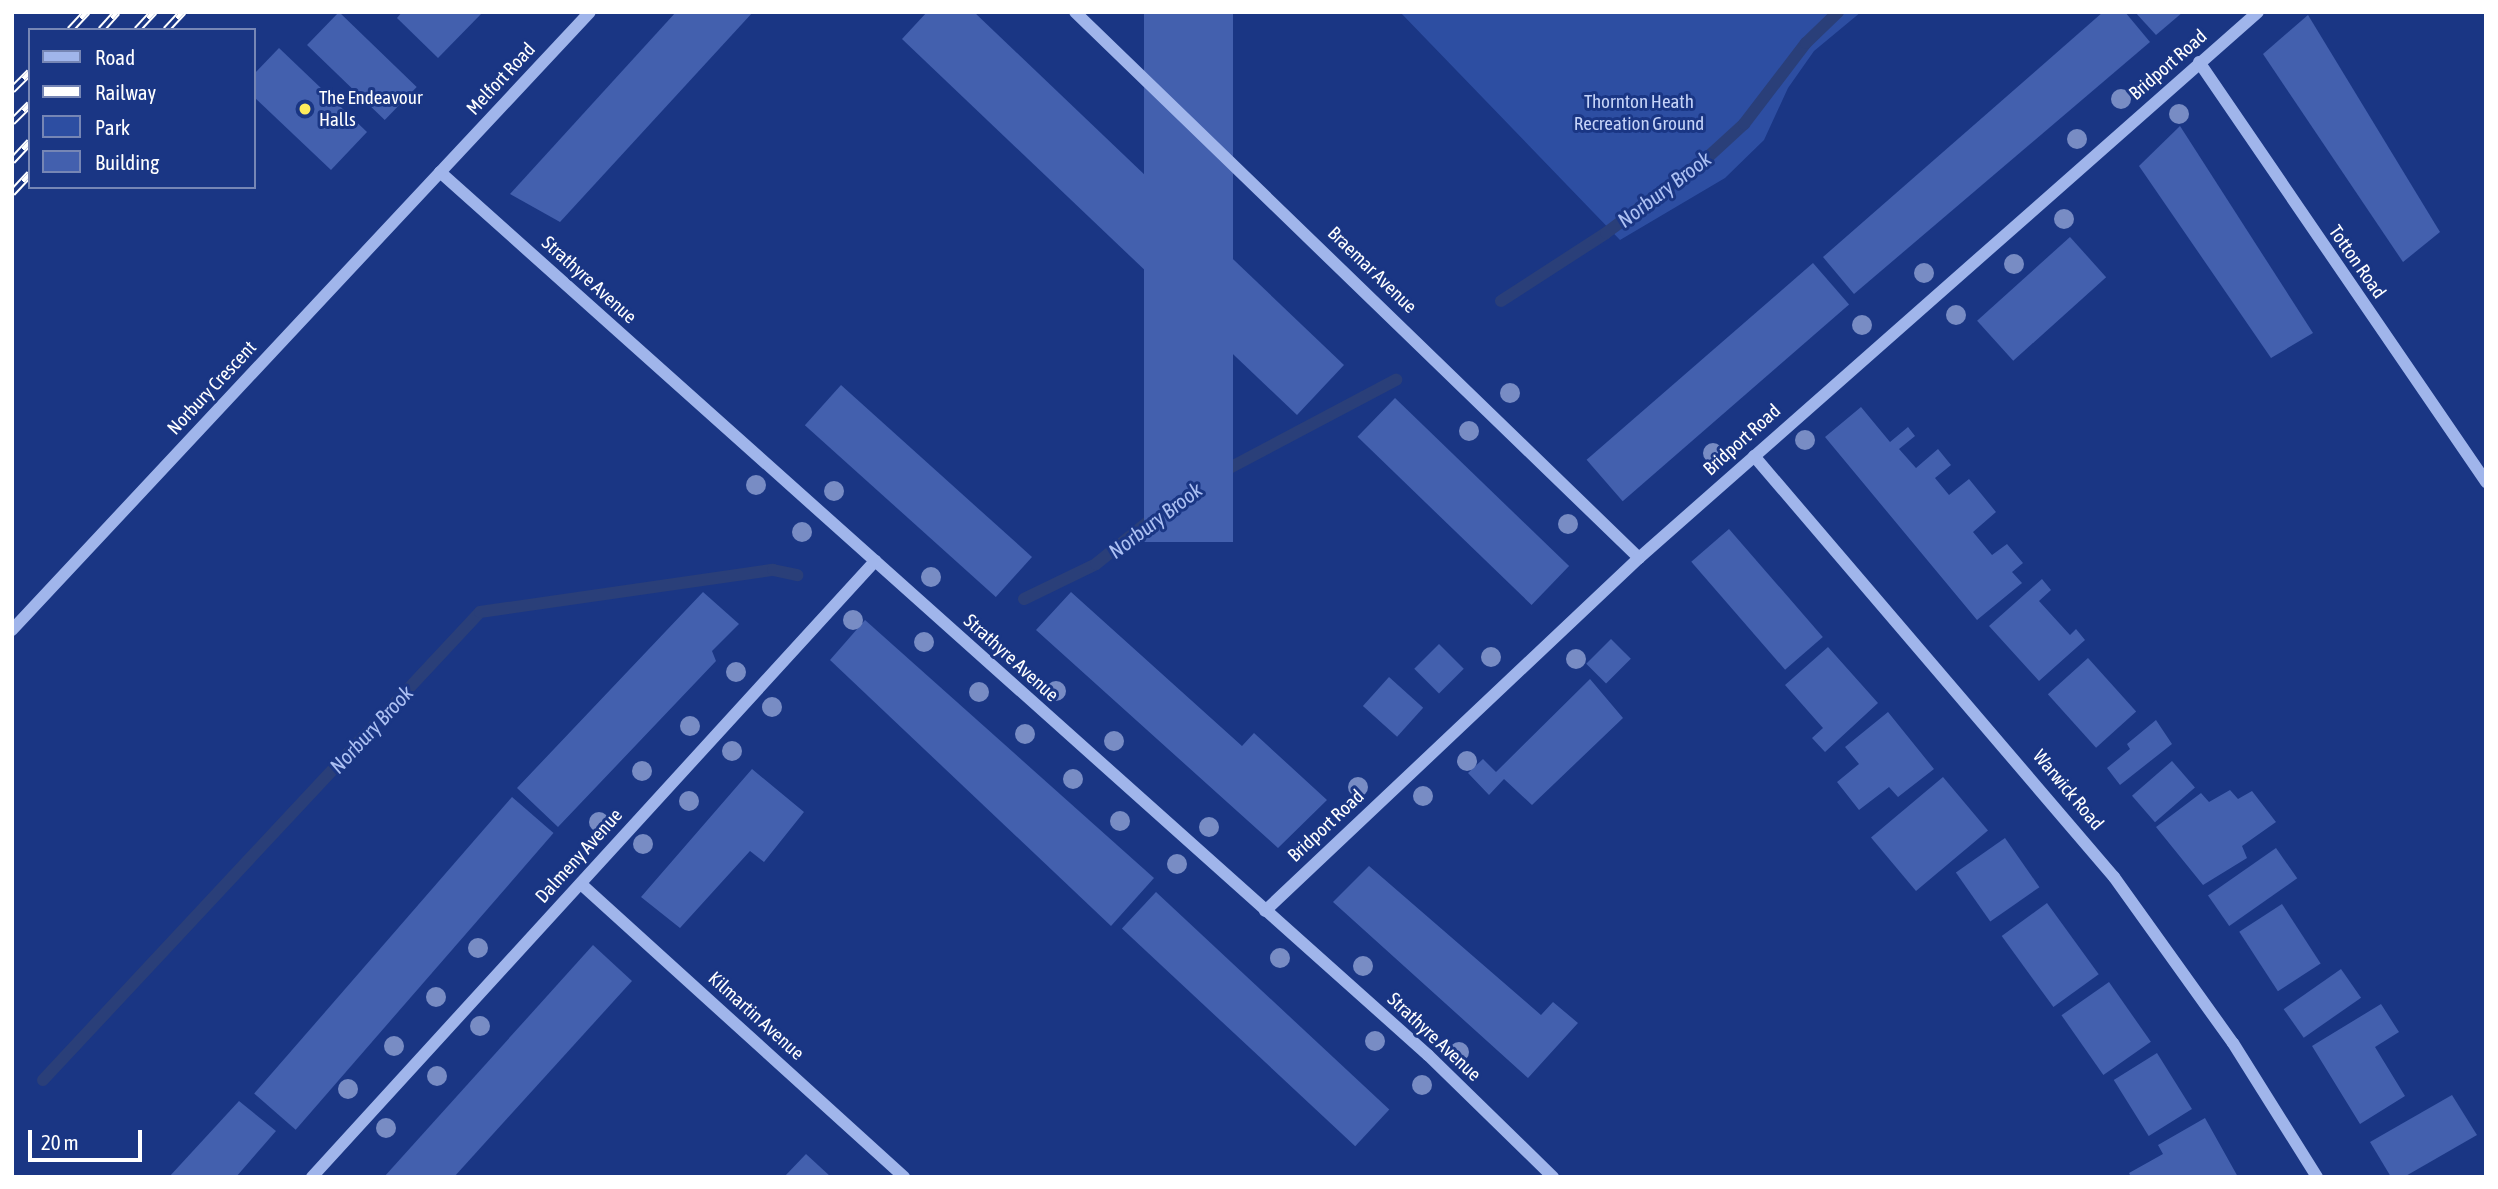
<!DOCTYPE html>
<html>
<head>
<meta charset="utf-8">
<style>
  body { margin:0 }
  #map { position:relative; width:2498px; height:1189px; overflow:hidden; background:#1a3684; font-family:"Asap Condensed",sans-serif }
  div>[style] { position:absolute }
  .green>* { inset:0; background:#2d4ea2 }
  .stream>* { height:12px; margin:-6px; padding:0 6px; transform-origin:6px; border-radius:6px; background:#2a3f79 }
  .building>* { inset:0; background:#4360ae; transform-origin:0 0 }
  .minor>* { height:12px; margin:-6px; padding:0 6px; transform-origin:6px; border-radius:6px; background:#a0b5eb }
  .rail>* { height:8px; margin-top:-4px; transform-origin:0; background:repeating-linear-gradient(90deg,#1a3684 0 16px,#fff 0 32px); box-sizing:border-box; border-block:2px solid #fff }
  .trees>* { width:20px; height:20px; margin:-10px; border-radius:50%; background:#788cc4 }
  .dots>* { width:19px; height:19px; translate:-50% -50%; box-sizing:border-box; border:4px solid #1a3684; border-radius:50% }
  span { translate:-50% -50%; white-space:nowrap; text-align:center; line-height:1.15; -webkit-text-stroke:6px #1a3684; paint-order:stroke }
  .street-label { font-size:19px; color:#fff }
  .poi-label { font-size:19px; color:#fff }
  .left { translate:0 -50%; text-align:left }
  .park-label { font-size:19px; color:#c5d3f8 }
  .water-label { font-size:21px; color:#acc0f3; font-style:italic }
  .frame { position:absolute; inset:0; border:14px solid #fff; pointer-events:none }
  .legend { position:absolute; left:28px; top:28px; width:228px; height:161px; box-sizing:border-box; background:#1a3684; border:2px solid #7686b5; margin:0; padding:9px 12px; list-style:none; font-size:21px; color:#fff }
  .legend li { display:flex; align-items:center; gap:14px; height:35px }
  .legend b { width:35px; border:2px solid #7686b5 }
  .scale { position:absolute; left:28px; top:1130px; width:114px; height:32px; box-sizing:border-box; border:4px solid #fff; border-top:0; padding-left:9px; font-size:21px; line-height:24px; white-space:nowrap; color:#fff; -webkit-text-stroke:5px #1a3684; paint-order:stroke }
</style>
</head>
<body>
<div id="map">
  <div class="green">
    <div style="clip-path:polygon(1400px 12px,1861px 12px,1814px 51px,1788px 88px,1764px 140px,1725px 178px,1620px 240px)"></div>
  </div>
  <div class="stream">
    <div style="left:1501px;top:301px;width:125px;rotate:-32.9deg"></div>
    <div style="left:1606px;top:233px;width:127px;rotate:-36.7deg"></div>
    <div style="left:1708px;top:157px;width:49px;rotate:-42.5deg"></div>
    <div style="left:1744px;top:124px;width:102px;rotate:-52.6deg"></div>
    <div style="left:1806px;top:43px;width:45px;rotate:-44.1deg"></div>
    <div style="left:1024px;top:599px;width:80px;rotate:-25.9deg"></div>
    <div style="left:1096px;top:564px;width:116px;rotate:-39deg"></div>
    <div style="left:1186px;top:491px;width:238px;rotate:-27.9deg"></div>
    <div style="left:43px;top:1080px;width:640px;rotate:-46.96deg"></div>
    <div style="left:480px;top:612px;width:296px;rotate:-8.2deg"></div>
    <div style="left:773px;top:570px;width:25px;rotate:12deg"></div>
  </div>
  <div class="building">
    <div style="left:339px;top:12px;width:108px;height:46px;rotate:44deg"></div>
    <div style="clip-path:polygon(402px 12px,483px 12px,438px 58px,397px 18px)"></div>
    <div style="clip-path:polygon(676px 12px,753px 12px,560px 222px,510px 194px)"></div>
    <div style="clip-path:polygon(927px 12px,974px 12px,1344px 365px,1297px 415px,902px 39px)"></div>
    <div style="left:1144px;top:12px;width:89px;height:530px"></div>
    <div style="clip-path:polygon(2103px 12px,2125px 12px,2150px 42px,1854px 294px,1823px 257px)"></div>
    <div style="clip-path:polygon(2135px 12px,2183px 12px,2156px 35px)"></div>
    <div style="clip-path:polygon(2308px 15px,2440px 232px,2403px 262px,2263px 54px)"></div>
    <div style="clip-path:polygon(279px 48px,367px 132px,331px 170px,254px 97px,254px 74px)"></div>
    <div style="clip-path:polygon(2180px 126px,2313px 333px,2271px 358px,2139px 166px)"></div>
    <div style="left:2070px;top:237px;width:54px;height:125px;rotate:48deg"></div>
    <div style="left:1813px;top:263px;width:55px;height:300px;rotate:49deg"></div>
    <div style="left:841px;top:385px;width:257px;height:54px;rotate:42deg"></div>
    <div style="left:1395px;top:398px;width:242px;height:54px;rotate:44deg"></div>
    <div style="clip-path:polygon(1861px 407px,1890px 442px,1908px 427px,1915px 436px,1899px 449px,1916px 468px,1938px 449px,1951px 465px,1935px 478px,1949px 495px,1969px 479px,1996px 512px,1973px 532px,1992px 555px,2007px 544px,2023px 563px,2012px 572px,2022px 583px,1977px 620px,1825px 437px)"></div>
    <div style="left:1729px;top:529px;width:143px;height:50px;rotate:49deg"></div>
    <div style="clip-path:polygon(2042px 579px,2051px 590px,2039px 601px,2070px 635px,2076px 629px,2085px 640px,2039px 681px,1989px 626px)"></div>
    <div style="clip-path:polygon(703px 592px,739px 624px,712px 651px,716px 661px,558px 827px,517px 788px)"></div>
    <div style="clip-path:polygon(1071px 592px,1242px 746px,1254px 733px,1327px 800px,1278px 848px,1036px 630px)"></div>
    <div style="clip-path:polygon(865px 620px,1154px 878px,1111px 926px,830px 660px)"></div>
    <div style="left:1611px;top:639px;width:28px;height:35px;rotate:45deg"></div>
    <div style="left:1439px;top:644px;width:35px;height:35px;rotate:45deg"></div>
    <div style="clip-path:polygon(1828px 647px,1878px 703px,1825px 752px,1812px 738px,1823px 728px,1785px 685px)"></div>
    <div style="left:2088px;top:658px;width:72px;height:54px;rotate:48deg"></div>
    <div style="left:1389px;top:677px;width:46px;height:39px;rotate:42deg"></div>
    <div style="clip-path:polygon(1590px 679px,1623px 718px,1532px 805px,1504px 779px,1489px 795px,1468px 773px,1483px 759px,1496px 772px)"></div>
    <div style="clip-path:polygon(1888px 712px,1934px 769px,1898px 797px,1889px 787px,1859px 810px,1837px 782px,1859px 764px,1845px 747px)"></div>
    <div style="clip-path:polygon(2156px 720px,2172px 744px,2120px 785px,2107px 768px,2130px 749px,2127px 744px)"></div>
    <div style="left:2172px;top:761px;width:35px;height:53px;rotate:49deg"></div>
    <div style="clip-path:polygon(752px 769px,804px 812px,764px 862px,750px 851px,680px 928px,641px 897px)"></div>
    <div style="left:1943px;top:777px;width:70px;height:94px;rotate:50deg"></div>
    <div style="clip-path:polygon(2230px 790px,2238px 799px,2252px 791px,2276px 822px,2242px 846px,2247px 858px,2203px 885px,2156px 827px,2201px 793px,2209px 802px)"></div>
    <div style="left:512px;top:797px;width:55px;height:393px;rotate:41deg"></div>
    <div style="left:2005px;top:838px;width:60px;height:60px;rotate:55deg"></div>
    <div style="left:2276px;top:848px;width:37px;height:83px;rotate:55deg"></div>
    <div style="clip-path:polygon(1369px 866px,1541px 1015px,1553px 1002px,1578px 1023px,1528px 1078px,1333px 902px)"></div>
    <div style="left:1156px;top:892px;width:319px;height:50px;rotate:43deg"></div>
    <div style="left:2047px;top:903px;width:88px;height:56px;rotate:54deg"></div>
    <div style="left:2282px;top:904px;width:71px;height:51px;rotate:57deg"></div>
    <div style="clip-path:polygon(593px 945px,632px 981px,454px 1177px,384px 1177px)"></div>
    <div style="left:2341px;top:969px;width:35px;height:70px;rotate:55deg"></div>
    <div style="left:2109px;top:982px;width:73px;height:58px;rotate:55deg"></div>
    <div style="clip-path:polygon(2381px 1004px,2399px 1032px,2375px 1047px,2405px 1096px,2360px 1124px,2312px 1046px)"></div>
    <div style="left:2157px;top:1053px;width:66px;height:51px;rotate:58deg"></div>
    <div style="clip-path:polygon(2452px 1095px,2477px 1135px,2404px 1177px,2391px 1177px,2370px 1142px)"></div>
    <div style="clip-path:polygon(239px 1101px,276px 1131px,236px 1177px,169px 1177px)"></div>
    <div style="clip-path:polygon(2205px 1118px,2238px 1177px,2131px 1177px,2129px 1173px,2163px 1154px,2158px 1145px)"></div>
    <div style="clip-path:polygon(806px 1154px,831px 1177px,784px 1177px)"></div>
  </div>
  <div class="minor">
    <div style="left:1075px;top:12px;width:785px;rotate:44.07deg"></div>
    <div style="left:2199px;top:62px;width:509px;rotate:55.65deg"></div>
    <div style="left:440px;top:172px;width:1325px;rotate:41.79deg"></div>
    <div style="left:1428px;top:1055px;width:175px;rotate:44.3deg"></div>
    <div style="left:1754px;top:456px;width:554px;rotate:49.47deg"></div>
    <div style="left:2114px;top:877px;width:204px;rotate:54.4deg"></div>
    <div style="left:2233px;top:1043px;width:158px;rotate:57.9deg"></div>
    <div style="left:12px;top:630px;width:846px;rotate:-46.92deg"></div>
    <div style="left:581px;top:884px;width:436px;rotate:42.2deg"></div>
    <div style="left:1265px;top:911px;width:514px;rotate:-43.35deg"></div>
    <div style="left:1639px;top:558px;width:825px;rotate:-41.41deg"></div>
    <div style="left:312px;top:1177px;width:835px;rotate:-47.57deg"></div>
  </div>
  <div class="rail">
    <div style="left:70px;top:30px;width:25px;rotate:-47deg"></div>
    <div style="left:101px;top:30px;width:24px;rotate:-48deg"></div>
    <div style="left:137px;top:30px;width:25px;rotate:-47deg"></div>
    <div style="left:166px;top:30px;width:25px;rotate:-47deg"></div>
    <div style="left:12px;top:90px;width:25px;rotate:-45deg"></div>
    <div style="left:12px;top:122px;width:25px;rotate:-45deg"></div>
    <div style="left:12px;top:161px;width:26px;rotate:-47deg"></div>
    <div style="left:12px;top:193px;width:26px;rotate:-47deg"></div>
  </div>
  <div class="trees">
    <div style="left:2121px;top:99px"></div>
    <div style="left:2179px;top:114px"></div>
    <div style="left:2077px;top:139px"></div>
    <div style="left:2064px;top:219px"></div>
    <div style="left:2014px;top:264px"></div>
    <div style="left:1924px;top:273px"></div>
    <div style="left:1956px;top:315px"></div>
    <div style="left:1862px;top:325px"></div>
    <div style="left:1510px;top:393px"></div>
    <div style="left:1469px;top:431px"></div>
    <div style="left:1805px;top:440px"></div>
    <div style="left:1713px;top:453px"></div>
    <div style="left:756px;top:485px"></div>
    <div style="left:834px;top:491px"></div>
    <div style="left:1568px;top:524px"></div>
    <div style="left:802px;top:532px"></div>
    <div style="left:931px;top:577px"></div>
    <div style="left:853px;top:620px"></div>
    <div style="left:924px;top:642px"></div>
    <div style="left:1491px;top:657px"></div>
    <div style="left:1576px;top:659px"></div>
    <div style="left:736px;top:672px"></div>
    <div style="left:1056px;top:691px"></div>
    <div style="left:979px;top:692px"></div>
    <div style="left:772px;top:707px"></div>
    <div style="left:690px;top:726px"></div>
    <div style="left:1025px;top:734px"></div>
    <div style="left:1114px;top:741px"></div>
    <div style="left:732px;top:751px"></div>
    <div style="left:1467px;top:761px"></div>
    <div style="left:642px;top:771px"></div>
    <div style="left:1073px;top:779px"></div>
    <div style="left:1358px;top:787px"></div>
    <div style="left:1423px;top:796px"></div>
    <div style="left:689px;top:801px"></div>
    <div style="left:1120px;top:821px"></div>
    <div style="left:599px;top:822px"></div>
    <div style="left:1209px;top:827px"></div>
    <div style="left:643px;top:844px"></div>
    <div style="left:1177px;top:864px"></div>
    <div style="left:478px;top:948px"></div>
    <div style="left:1280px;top:958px"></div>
    <div style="left:1363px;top:966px"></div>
    <div style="left:436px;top:997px"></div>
    <div style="left:480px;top:1026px"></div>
    <div style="left:1375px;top:1041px"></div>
    <div style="left:394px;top:1046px"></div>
    <div style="left:1459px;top:1052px"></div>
    <div style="left:437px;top:1076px"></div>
    <div style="left:1422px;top:1085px"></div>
    <div style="left:348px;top:1089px"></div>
    <div style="left:386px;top:1128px"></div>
  </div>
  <div class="dots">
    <div style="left:305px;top:109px;background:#fdeb5d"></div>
  </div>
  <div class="street-label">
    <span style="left:2168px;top:65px;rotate:-41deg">Bridport Road</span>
    <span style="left:501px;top:79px;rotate:-47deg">Melfort Road</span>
    <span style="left:2357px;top:262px;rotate:55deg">Totton Road</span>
    <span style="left:1372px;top:270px;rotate:44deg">Braemar Avenue</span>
    <span style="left:589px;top:280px;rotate:42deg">Strathyre Avenue</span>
    <span style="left:212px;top:388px;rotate:-47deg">Norbury Crescent</span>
    <span style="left:1742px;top:440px;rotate:-42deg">Bridport Road</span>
    <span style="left:1011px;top:658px;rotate:42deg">Strathyre Avenue</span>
    <span style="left:2068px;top:790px;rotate:50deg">Warwick Road</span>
    <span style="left:1326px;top:826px;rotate:-43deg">Bridport Road</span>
    <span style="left:579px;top:856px;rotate:-48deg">Dalmeny Avenue</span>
    <span style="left:756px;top:1016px;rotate:42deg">Kilmartin Avenue</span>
    <span style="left:1434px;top:1037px;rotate:43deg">Strathyre Avenue</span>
  </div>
  <div class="poi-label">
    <span class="left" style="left:319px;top:109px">The Endeavour<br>Halls</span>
  </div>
  <div class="park-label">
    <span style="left:1639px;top:113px">Thornton Heath<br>Recreation Ground</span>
  </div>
  <div class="water-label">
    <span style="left:1664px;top:189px;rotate:-37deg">Norbury Brook</span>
    <span style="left:1155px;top:520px;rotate:-37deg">Norbury Brook</span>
    <span style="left:371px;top:729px;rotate:-47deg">Norbury Brook</span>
  </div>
  <div class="frame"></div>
  <ul class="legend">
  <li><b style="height:9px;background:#a0b5eb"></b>Road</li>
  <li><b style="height:9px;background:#fff"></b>Railway</li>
  <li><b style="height:19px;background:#2d4ea2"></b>Park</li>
  <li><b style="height:19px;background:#4360ae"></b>Building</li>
  </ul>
  <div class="scale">20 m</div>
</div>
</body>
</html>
